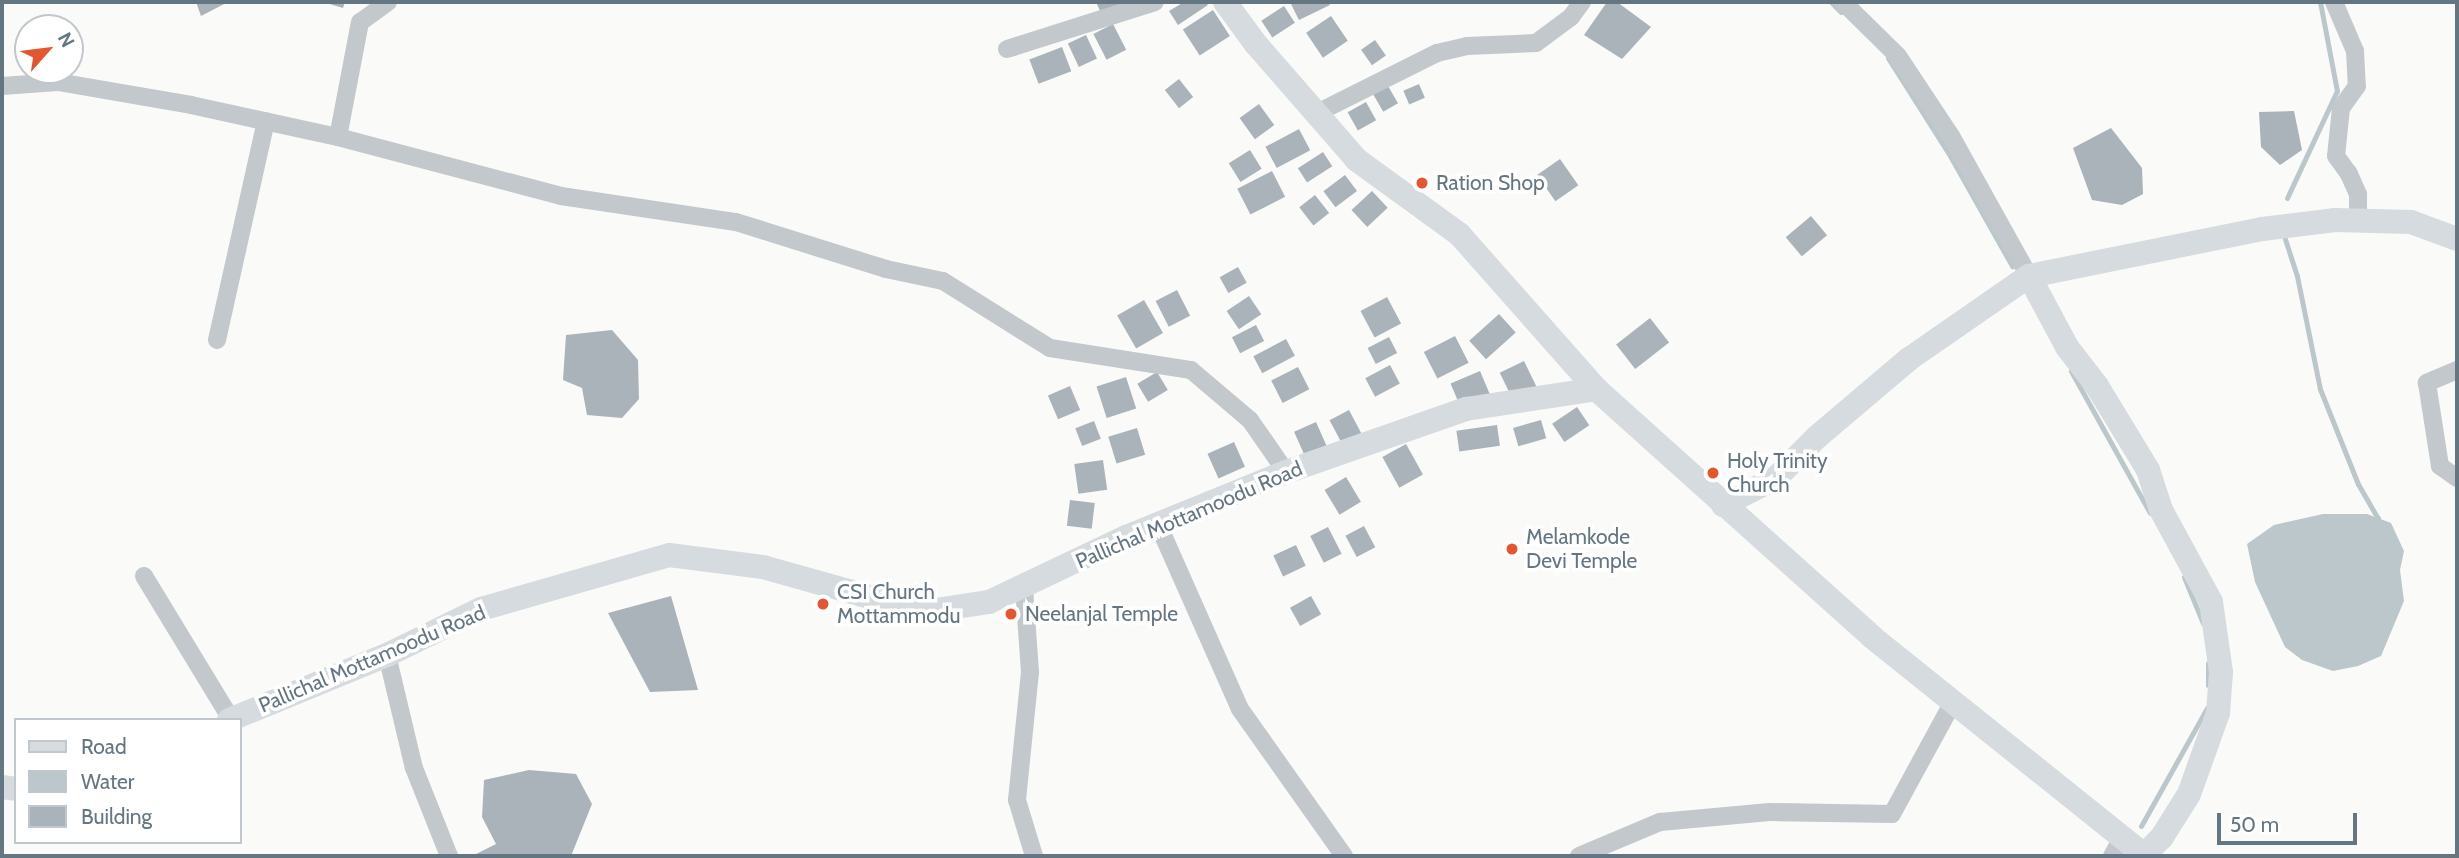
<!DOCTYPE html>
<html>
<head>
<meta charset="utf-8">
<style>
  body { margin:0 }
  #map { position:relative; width:2459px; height:858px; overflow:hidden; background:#fafaf8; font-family:Cabin,sans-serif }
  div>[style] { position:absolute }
  .water>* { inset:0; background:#bbc7cb }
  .stream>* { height:5px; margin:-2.5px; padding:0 2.5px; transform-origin:2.5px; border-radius:2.5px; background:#bbc7cb }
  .building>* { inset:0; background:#aab3b9; transform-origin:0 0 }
  .street>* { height:18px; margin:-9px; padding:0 9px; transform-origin:9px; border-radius:9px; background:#c3c8cc }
  .secondary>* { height:24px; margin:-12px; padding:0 12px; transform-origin:12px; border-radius:12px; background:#d6dbdf }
  .dots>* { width:19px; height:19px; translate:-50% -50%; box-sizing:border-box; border:4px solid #fff; border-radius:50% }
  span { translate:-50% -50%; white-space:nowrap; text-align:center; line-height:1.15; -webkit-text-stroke:7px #fff; paint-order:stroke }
  .poi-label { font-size:21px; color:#657683 }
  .left { translate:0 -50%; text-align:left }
  .street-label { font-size:21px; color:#657683 }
  .frame { position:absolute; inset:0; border:4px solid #657683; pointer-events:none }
  .legend { position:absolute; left:14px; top:718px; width:228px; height:126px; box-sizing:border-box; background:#fff; border:2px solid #c1c8cd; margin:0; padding:9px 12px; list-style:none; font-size:21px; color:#657683 }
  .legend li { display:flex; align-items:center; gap:14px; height:35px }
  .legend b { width:35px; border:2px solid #c1c8cd }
  .north { position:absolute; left:14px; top:14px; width:70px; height:70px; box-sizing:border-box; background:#fff; border:2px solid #c1c8cd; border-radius:50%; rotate:62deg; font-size:19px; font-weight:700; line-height:28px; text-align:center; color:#657683 }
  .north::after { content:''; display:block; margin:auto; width:24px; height:32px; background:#e4572e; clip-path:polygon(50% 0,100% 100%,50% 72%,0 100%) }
  .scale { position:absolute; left:2217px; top:813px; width:140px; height:32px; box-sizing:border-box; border:4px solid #657683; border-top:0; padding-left:9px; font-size:21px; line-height:24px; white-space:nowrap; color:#657683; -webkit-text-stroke:5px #fff; paint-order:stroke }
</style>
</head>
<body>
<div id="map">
  <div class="water">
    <div style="clip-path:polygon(2323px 514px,2367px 514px,2391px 523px,2404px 551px,2400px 570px,2404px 601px,2381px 656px,2358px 666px,2333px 671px,2302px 660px,2285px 647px,2255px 582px,2247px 544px,2274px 525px)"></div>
  </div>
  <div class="stream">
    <div style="left:1831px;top:2px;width:14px;rotate:45deg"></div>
    <div style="left:1888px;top:58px;width:114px;rotate:57.6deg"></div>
    <div style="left:1949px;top:154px;width:129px;rotate:60.6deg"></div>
    <div style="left:2287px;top:198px;width:118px;rotate:-65deg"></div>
    <div style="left:2337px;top:91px;width:91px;rotate:-100.8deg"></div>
    <div style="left:2284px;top:236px;width:42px;rotate:72deg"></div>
    <div style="left:2297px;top:276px;width:115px;rotate:78.5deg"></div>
    <div style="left:2320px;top:389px;width:102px;rotate:68.2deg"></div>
    <div style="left:2358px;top:484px;width:39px;rotate:60deg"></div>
    <div style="left:2378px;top:518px;width:7px;rotate:117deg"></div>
    <div style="left:2071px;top:371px;width:162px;rotate:60.9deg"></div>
    <div style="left:2184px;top:577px;width:50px;rotate:67.6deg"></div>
    <div style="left:2208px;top:685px;width:22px;rotate:-90deg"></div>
    <div style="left:2141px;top:826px;width:135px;rotate:-60.8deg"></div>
  </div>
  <div class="building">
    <div style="clip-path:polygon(196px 2px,228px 2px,201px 16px)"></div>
    <div style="clip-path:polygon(323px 2px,345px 2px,343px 8px)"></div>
    <div style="clip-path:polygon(1096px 2px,1128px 2px,1101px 13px)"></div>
    <div style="clip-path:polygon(1184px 2px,1205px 2px,1208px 5px,1178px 25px,1169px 11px)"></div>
    <div style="clip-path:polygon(1290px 2px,1328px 2px,1330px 5px,1299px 20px)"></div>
    <div style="clip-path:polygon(1607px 2px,1617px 2px,1651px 27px,1622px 59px,1584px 35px)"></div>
    <div style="left:1284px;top:6px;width:20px;height:27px;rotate:57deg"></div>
    <div style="left:1213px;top:10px;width:31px;height:36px;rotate:57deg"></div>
    <div style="left:1331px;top:16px;width:30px;height:30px;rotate:56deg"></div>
    <div style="left:1113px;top:24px;width:29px;height:22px;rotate:63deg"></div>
    <div style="left:1086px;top:35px;width:26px;height:20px;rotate:65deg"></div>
    <div style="left:1375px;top:40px;width:19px;height:17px;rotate:55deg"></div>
    <div style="left:1062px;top:47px;width:26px;height:35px;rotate:69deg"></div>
    <div style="left:1179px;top:79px;width:23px;height:18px;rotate:52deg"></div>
    <div style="left:1419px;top:84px;width:15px;height:17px;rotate:67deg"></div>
    <div style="left:1388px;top:86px;width:20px;height:17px;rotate:60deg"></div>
    <div style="left:1366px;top:102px;width:21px;height:21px;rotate:61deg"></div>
    <div style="left:1259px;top:104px;width:26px;height:24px;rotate:54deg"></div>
    <div style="clip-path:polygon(2294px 111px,2302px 150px,2280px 165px,2261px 147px,2259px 112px)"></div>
    <div style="clip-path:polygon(2111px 128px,2142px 168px,2143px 194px,2122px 205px,2092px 200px,2073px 148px)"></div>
    <div style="left:1299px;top:129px;width:24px;height:38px;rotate:62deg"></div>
    <div style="left:1250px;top:150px;width:22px;height:25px;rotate:58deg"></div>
    <div style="left:1323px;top:152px;width:17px;height:30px;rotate:57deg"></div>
    <div style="left:1560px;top:159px;width:32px;height:28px;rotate:55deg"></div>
    <div style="left:1272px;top:171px;width:29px;height:39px;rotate:63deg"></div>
    <div style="left:1345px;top:175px;width:20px;height:27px;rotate:53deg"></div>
    <div style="left:1372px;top:191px;width:23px;height:28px;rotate:47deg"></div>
    <div style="left:1315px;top:195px;width:23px;height:20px;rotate:52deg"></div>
    <div style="left:1811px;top:216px;width:25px;height:33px;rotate:50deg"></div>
    <div style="left:1238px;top:267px;width:18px;height:21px;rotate:61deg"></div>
    <div style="left:1177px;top:290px;width:29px;height:24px;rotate:63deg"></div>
    <div style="left:1249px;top:296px;width:22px;height:27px;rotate:56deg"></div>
    <div style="left:1387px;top:297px;width:30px;height:30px;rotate:62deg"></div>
    <div style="left:1144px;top:300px;width:38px;height:31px;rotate:60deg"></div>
    <div style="left:1499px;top:314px;width:25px;height:40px;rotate:48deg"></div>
    <div style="left:1650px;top:318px;width:31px;height:43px;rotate:52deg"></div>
    <div style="left:1256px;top:325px;width:18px;height:27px;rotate:63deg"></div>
    <div style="clip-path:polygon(612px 330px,638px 360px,639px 399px,622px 418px,587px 415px,582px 388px,563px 380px,566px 335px)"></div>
    <div style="left:1455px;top:336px;width:30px;height:35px;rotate:63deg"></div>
    <div style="left:1389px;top:337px;width:18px;height:24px;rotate:63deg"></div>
    <div style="left:1286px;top:339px;width:19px;height:37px;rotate:62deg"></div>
    <div style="left:1524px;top:361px;width:30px;height:27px;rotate:64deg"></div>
    <div style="left:1390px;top:365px;width:21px;height:28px;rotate:62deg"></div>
    <div style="left:1298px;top:367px;width:25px;height:30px;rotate:63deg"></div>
    <div style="left:1480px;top:371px;width:26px;height:32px;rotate:67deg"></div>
    <div style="left:1157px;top:372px;width:21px;height:23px;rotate:59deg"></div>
    <div style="left:1126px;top:377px;width:33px;height:31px;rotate:72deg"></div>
    <div style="left:1070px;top:386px;width:26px;height:24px;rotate:67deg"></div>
    <div style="left:1577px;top:407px;width:22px;height:30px;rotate:56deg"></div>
    <div style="left:1349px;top:410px;width:26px;height:22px;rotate:62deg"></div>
    <div style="left:1541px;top:420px;width:19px;height:29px;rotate:74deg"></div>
    <div style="left:1094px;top:421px;width:19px;height:20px;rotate:69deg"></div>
    <div style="left:1316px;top:422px;width:27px;height:24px;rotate:66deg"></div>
    <div style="left:1497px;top:425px;width:21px;height:41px;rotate:82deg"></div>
    <div style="left:1137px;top:428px;width:28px;height:30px;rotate:73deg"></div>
    <div style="left:1234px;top:442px;width:27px;height:29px;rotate:66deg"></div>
    <div style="left:1406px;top:444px;width:35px;height:27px;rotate:61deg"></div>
    <div style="left:1103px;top:460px;width:30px;height:29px;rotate:82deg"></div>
    <div style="left:1346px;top:477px;width:29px;height:25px;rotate:59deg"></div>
    <div style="left:1070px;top:500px;width:25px;height:26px;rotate:7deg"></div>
    <div style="left:1364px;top:526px;width:24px;height:21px;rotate:62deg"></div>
    <div style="left:1328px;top:527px;width:30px;height:20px;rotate:63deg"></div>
    <div style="left:1296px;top:545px;width:23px;height:25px;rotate:65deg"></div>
    <div style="clip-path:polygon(671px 596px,698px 690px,650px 692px,608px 613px)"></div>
    <div style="left:1311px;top:596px;width:21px;height:24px;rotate:61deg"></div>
    <div style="clip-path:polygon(529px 770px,576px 774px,592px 804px,571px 856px,472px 856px,496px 844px,482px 817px,484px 780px)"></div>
  </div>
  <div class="street">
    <div style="left:388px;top:2px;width:34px;rotate:144deg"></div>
    <div style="left:360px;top:22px;width:117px;rotate:100.8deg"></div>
    <div style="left:338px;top:137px;width:231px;rotate:14.8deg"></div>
    <div style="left:561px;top:196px;width:177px;rotate:8.5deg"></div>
    <div style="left:736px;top:222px;width:157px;rotate:17.4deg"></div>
    <div style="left:886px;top:269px;width:58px;rotate:11.9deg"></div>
    <div style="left:943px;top:281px;width:126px;rotate:32.1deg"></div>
    <div style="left:1050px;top:348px;width:143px;rotate:8.9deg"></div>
    <div style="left:1191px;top:370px;width:77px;rotate:40.3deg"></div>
    <div style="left:1250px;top:420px;width:63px;rotate:55.3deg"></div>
    <div style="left:1843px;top:2px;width:77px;rotate:44.5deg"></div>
    <div style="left:1898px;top:56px;width:96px;rotate:56.5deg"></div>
    <div style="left:1951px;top:136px;width:160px;rotate:60.9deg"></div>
    <div style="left:2334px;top:2px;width:53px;rotate:66.8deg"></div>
    <div style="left:2355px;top:51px;width:35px;rotate:87deg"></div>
    <div style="left:2357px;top:86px;width:27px;rotate:126deg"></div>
    <div style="left:2341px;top:108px;width:48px;rotate:95.9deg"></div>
    <div style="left:2336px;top:156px;width:22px;rotate:54deg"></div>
    <div style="left:2349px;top:174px;width:22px;rotate:66deg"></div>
    <div style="left:2358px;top:194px;width:27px;rotate:90deg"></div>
    <div style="left:1007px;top:49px;width:155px;rotate:-17.6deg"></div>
    <div style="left:2px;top:86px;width:56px;rotate:-4.1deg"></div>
    <div style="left:58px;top:82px;width:135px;rotate:9.8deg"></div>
    <div style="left:191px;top:105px;width:150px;rotate:12.3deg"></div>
    <div style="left:1315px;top:114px;width:136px;rotate:-26.6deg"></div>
    <div style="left:1437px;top:53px;width:31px;rotate:-13deg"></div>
    <div style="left:1467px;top:46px;width:69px;rotate:-2.5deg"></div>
    <div style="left:1536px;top:43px;width:44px;rotate:-36.6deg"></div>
    <div style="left:1571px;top:17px;width:19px;rotate:-54deg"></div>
    <div style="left:217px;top:340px;width:224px;rotate:-77.4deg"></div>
    <div style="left:2457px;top:370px;width:33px;rotate:157deg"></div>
    <div style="left:2427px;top:383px;width:84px;rotate:81.1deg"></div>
    <div style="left:2440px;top:466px;width:21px;rotate:35deg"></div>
    <div style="left:1158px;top:524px;width:202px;rotate:66.1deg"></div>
    <div style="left:1240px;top:709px;width:180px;rotate:54.7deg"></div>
    <div style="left:144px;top:576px;width:167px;rotate:58.7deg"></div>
    <div style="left:1024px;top:588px;width:84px;rotate:85.9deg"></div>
    <div style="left:1030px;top:672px;width:129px;rotate:95.8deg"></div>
    <div style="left:1017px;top:800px;width:59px;rotate:73.1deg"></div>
    <div style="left:387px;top:655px;width:116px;rotate:76.6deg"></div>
    <div style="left:414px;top:768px;width:95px;rotate:68.3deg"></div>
    <div style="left:1579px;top:856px;width:88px;rotate:-22.8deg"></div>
    <div style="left:1660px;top:822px;width:110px;rotate:-5.2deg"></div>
    <div style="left:1770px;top:812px;width:122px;rotate:0.9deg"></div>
    <div style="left:1892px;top:814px;width:128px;rotate:-61.4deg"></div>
    <div style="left:2112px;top:856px;width:21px;rotate:-61deg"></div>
  </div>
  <div class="secondary">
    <div style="left:1225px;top:2px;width:51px;rotate:53.8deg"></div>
    <div style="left:1255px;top:43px;width:155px;rotate:48.9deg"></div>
    <div style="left:1357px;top:160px;width:126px;rotate:36deg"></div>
    <div style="left:1459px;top:234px;width:207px;rotate:48.5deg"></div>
    <div style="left:1596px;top:389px;width:371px;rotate:41.9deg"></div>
    <div style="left:1872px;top:637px;width:350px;rotate:38.7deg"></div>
    <div style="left:2029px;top:276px;width:81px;rotate:61.8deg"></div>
    <div style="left:2067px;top:347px;width:49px;rotate:52.4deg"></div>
    <div style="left:2097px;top:386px;width:98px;rotate:58.7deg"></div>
    <div style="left:2148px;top:470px;width:40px;rotate:72deg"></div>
    <div style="left:2160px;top:508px;width:107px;rotate:61.5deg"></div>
    <div style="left:2211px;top:602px;width:71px;rotate:81.9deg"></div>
    <div style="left:2221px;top:672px;width:41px;rotate:94.2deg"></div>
    <div style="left:2218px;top:713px;width:86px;rotate:109.7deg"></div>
    <div style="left:2189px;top:794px;width:51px;rotate:122.1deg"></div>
    <div style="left:2162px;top:837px;width:25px;rotate:135deg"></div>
    <div style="left:1723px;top:505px;width:59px;rotate:-27deg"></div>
    <div style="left:1776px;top:478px;width:58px;rotate:-45deg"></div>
    <div style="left:1817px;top:437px;width:121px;rotate:-40.3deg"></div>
    <div style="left:1909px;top:359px;width:146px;rotate:-34.7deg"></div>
    <div style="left:2029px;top:276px;width:238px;rotate:-11.4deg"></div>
    <div style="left:2262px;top:229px;width:74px;rotate:-7deg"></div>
    <div style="left:2335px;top:220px;width:76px;rotate:1.5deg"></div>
    <div style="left:2411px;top:222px;width:49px;rotate:20.3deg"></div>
    <div style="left:229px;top:720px;width:171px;rotate:-22.4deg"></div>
    <div style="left:387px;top:655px;width:105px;rotate:-26.1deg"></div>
    <div style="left:481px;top:609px;width:196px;rotate:-16deg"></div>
    <div style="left:669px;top:555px;width:95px;rotate:7.3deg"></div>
    <div style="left:763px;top:567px;width:166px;rotate:15.7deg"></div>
    <div style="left:923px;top:612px;width:67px;rotate:-8.6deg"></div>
    <div style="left:989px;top:602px;width:152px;rotate:-25.4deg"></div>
    <div style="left:1126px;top:537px;width:173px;rotate:-22.1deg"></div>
    <div style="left:1286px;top:472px;width:191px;rotate:-19.3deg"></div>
    <div style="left:1466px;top:409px;width:132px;rotate:-8.7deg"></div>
    <div style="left:2px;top:787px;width:14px;rotate:8deg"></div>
  </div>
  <div class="dots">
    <div style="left:1422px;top:183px;background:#e4572e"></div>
    <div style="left:1713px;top:473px;background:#e4572e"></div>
    <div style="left:1512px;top:549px;background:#e4572e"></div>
    <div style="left:823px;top:604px;background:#e4572e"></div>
    <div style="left:1011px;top:614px;background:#e4572e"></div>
  </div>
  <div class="poi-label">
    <span class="left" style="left:1436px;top:183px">Ration Shop</span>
    <span class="left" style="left:1727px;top:473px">Holy Trinity<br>Church</span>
    <span class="left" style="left:1526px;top:549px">Melamkode<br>Devi Temple</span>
    <span class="left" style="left:837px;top:604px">CSI Church<br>Mottammodu</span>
    <span class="left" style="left:1025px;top:614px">Neelanjal Temple</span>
  </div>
  <div class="street-label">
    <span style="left:1189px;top:515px;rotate:-23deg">Pallichal Mottamoodu Road</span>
    <span style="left:372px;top:659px;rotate:-23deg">Pallichal Mottamoodu Road</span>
  </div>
  <div class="frame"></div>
  <ul class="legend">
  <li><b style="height:9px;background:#d6dbdf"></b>Road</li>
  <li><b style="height:19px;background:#bbc7cb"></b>Water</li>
  <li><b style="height:19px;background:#aab3b9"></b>Building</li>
  </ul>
  <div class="north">N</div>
  <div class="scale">50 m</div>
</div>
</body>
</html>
